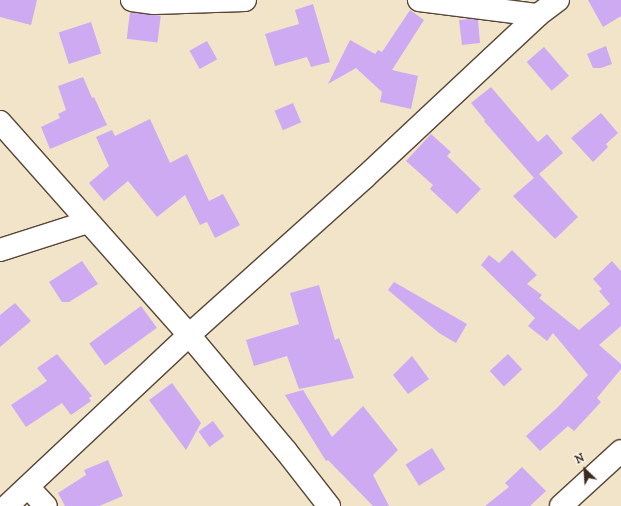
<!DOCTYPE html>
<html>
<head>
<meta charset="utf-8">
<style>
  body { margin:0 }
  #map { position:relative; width:621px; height:506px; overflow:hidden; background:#f2e4c8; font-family:"IM FELL DW Pica",serif }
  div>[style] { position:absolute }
  .building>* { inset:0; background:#ceaaf3; transform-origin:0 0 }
  .roads { filter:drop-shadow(1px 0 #564638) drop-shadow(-1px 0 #564638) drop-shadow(0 1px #564638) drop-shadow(0 -1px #564638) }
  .minor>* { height:22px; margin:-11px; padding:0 11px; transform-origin:11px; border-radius:11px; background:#fff }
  span { translate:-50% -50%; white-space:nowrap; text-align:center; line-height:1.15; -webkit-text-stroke:3px #fbf7ec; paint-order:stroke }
  .north { position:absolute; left:565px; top:450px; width:40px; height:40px; -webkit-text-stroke:3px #fbf7ec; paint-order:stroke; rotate:335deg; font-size:11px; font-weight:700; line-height:16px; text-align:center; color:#3b2a1e }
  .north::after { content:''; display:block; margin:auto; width:14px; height:18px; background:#3b2a1e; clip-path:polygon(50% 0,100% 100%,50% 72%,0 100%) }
</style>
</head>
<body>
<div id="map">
  <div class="building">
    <div style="clip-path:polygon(0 0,37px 0,31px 25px,0 17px)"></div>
    <div style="clip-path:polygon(588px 0,621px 0,621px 16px,603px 27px)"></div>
    <div style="clip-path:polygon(313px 4px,330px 62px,311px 67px,307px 57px,275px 66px,265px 34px,299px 24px,295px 10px)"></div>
    <div style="clip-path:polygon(410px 10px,424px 20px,392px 70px,418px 76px,411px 109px,380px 102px,382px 92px,356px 68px,328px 84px,350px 40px,375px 54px,378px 50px,382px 52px)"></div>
    <div style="left:130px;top:12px;width:31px;height:27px;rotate:7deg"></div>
    <div style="clip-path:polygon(471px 19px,478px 20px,480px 43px,462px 45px,459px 20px)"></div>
    <div style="left:91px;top:22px;width:33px;height:34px;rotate:72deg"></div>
    <div style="left:207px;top:41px;width:21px;height:20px;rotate:61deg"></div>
    <div style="clip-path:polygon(606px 46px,612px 64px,601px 68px,593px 68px,587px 54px)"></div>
    <div style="left:544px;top:47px;width:38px;height:23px;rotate:49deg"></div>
    <div style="clip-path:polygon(83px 77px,92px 98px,94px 97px,107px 125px,50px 149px,41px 127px,60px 118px,58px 114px,66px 110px,58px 86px)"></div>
    <div style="clip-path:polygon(491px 87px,538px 142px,547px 134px,563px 153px,539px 174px,578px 217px,555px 239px,513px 196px,534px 178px,484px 121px,485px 120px,471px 103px)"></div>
    <div style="left:293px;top:103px;width:21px;height:20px;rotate:67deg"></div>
    <div style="clip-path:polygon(601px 113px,618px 133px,606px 144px,608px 147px,593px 162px,571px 138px)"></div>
    <div style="clip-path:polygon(150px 119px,170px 163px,187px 154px,209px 201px,223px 194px,240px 225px,215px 238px,207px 222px,200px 225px,185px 195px,157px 217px,128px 181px,104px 201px,89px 183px,109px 166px,96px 137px,112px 130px,115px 136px)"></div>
    <div style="clip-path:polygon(431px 134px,451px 152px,447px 156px,481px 189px,457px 214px,430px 189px,433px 185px,406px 161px)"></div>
    <div style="clip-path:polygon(512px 250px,537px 275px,527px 284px,542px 295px,539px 298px,579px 330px,610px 304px,599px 291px,602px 289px,593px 279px,612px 261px,621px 271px,621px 326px,599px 345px,621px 364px,621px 369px,597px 398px,601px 402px,574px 431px,568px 426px,540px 451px,526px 436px,557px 408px,588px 375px,553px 333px,547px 341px,528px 326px,535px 318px,481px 265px,489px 255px,499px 263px)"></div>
    <div style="clip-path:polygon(82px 261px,98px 284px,69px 302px,62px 302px,49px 282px)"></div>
    <div style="clip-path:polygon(394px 282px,467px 324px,456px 343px,439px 333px,388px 290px)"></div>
    <div style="clip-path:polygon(319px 285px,335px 340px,339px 338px,354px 378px,299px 389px,287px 356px,254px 366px,246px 340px,299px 324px,290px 293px)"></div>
    <div style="clip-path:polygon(15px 303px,31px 321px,0 347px,0 315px)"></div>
    <div style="left:141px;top:306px;width:27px;height:64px;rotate:54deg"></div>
    <div style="clip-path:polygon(57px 354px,92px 396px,89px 398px,91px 401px,71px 415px,62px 403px,26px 427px,11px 405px,47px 381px,37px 368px)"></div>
    <div style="left:508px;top:354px;width:21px;height:25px;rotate:47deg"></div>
    <div style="clip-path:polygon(412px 356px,429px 379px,408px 394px,393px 375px)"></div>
    <div style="clip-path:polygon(172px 383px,201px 423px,186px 450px,149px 400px)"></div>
    <div style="clip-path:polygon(303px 390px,332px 437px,363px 406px,398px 450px,373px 475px,389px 506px,373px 506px,328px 460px,326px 461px,285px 395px)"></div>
    <div style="left:213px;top:421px;width:19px;height:18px;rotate:54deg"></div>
    <div style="left:432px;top:448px;width:25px;height:31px;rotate:58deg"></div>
    <div style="clip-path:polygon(108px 460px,123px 496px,99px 506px,65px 506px,58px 493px,86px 475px,84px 470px)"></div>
    <div style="clip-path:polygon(522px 467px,546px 491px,530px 506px,485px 506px,509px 487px,505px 483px)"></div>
  </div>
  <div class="roads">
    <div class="minor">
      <div style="left:132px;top:0;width:22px;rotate:8deg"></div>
      <div style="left:154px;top:3px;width:91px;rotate:-1.9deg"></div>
      <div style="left:419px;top:0;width:120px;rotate:7.2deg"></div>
      <div style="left:0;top:122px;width:285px;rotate:48.4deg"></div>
      <div style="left:189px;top:335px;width:151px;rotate:50.1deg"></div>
      <div style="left:286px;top:451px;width:70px;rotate:52deg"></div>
      <div style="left:0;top:250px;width:92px;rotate:-17.7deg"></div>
      <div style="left:28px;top:487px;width:26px;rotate:47deg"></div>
      <div style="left:7px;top:506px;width:250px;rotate:-43.2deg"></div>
      <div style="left:189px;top:335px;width:235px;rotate:-41.9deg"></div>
      <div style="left:364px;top:178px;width:238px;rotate:-43.1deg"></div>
      <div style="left:538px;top:15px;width:25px;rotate:-37deg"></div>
      <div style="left:561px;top:506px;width:81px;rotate:-42.5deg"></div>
    </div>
  </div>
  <div class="north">N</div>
</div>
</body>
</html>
